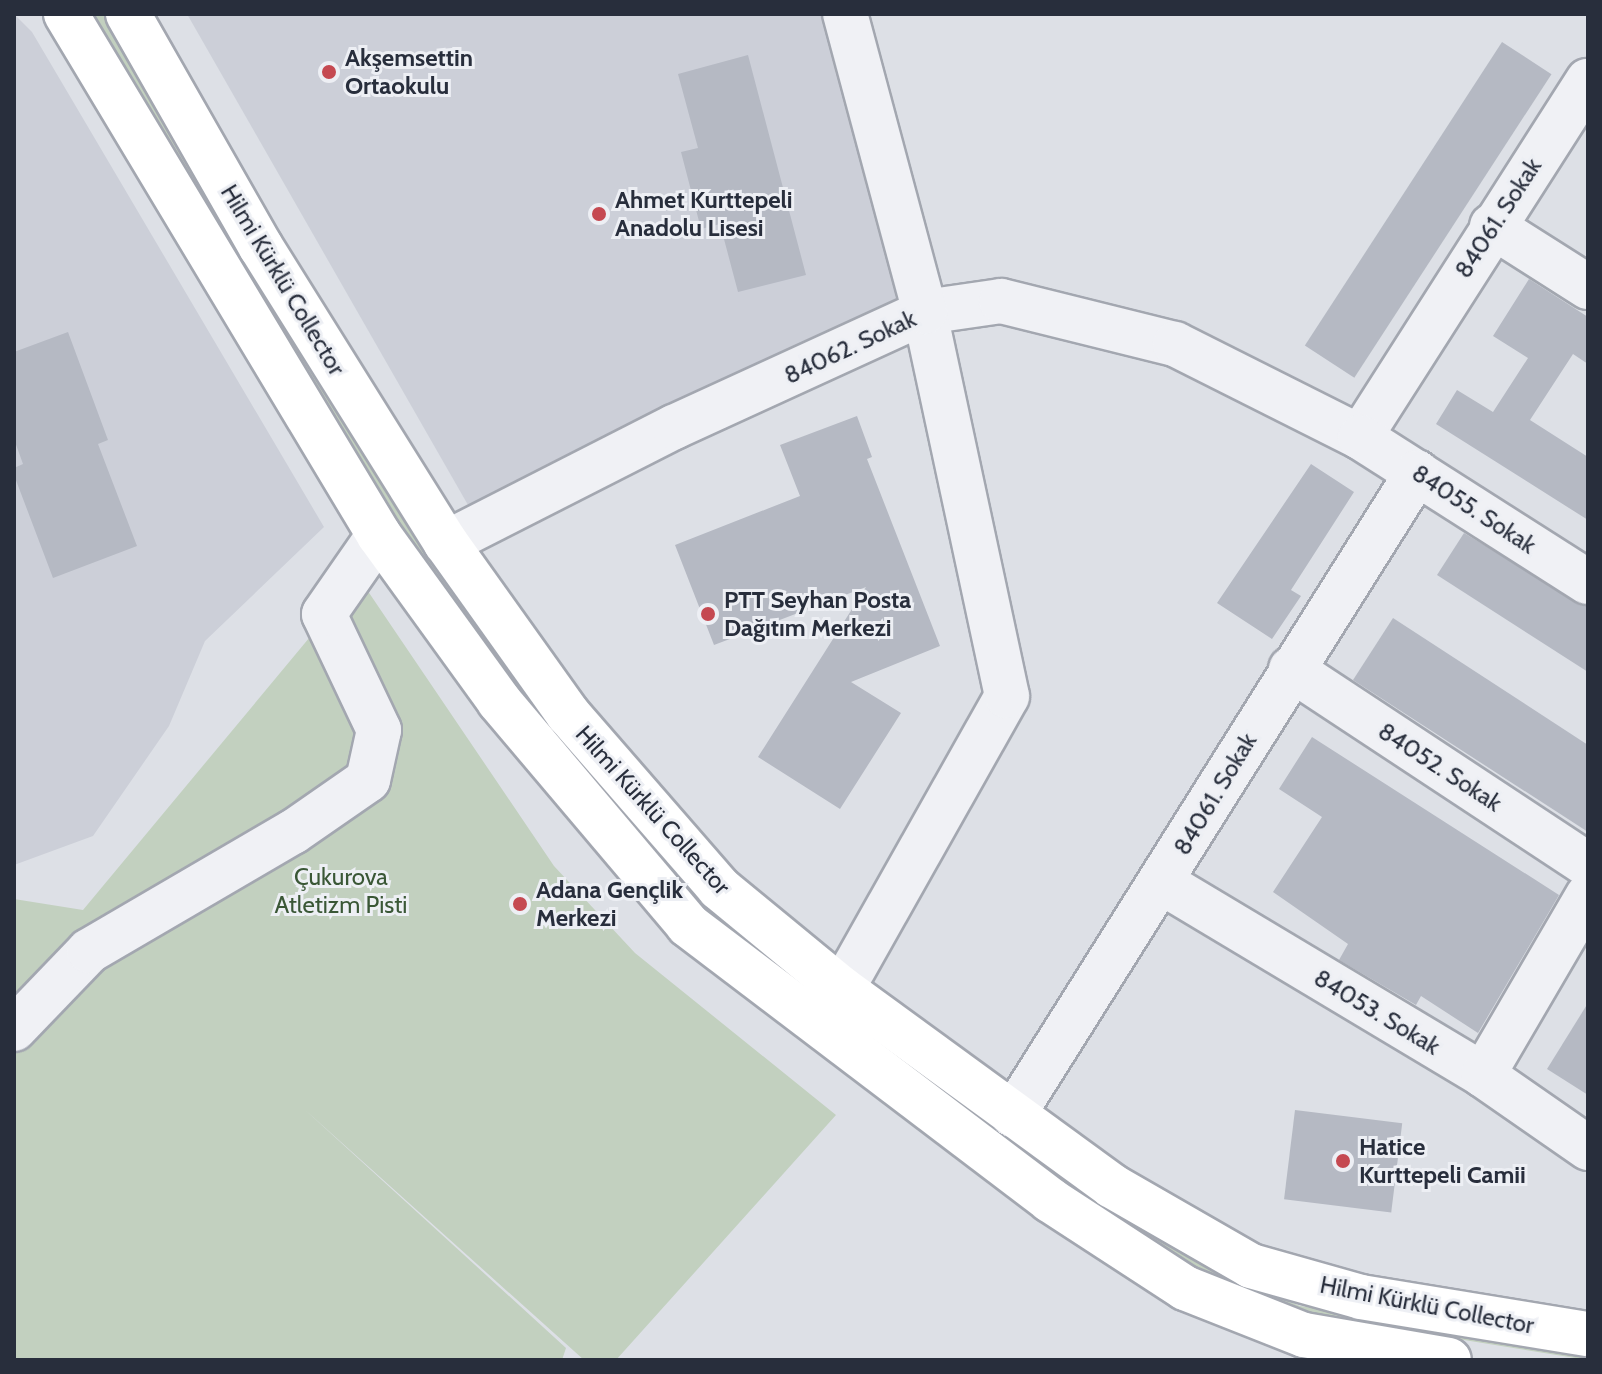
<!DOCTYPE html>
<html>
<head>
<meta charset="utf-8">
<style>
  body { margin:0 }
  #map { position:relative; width:1602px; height:1374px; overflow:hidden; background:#dde0e6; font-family:Cabin,sans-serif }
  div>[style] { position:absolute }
  .built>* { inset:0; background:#cccfd8 }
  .green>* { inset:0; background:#c2d0bf }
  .building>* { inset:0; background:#b5b9c3; transform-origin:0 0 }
  .roads { filter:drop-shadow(2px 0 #a3a7b0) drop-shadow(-2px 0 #a3a7b0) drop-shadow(0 2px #a3a7b0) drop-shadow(0 -2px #a3a7b0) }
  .minor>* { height:44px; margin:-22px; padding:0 22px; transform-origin:22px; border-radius:22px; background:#f0f1f5 }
  .major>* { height:44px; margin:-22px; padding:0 22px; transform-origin:22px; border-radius:22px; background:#fff }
  .dots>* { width:22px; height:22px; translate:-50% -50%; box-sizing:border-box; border:4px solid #edeff4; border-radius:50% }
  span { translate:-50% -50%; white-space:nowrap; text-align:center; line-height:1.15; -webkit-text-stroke:6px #edeff4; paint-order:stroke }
  .poi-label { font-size:24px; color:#282e3c; font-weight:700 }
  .left { translate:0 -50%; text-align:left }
  .street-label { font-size:24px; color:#282e3c }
  .park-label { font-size:24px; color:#3a5736 }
  .frame { position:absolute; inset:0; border:16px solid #282e3c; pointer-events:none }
</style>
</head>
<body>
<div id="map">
  <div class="built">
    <div style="clip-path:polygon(14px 14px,32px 32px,324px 527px,205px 641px,169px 726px,93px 836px,14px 865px)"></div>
    <div style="clip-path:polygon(187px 14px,842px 14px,923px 299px,476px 519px)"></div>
  </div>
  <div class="green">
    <div style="clip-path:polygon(91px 14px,103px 14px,433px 561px,908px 1063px,1164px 1242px,1238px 1281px,1300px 1306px,1588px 1351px,1588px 1360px,1297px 1313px,1160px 1254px,902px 1068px,714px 923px,500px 671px,426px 565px)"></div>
    <div style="clip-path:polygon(359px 578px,554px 866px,635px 953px,836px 1115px,616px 1360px,584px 1360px,303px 1108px,566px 1348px,562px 1360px,14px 1360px,14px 899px,83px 910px)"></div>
  </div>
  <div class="building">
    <div style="left:1502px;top:42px;width:59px;height:362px;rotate:33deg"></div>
    <div style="clip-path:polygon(748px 55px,806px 275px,738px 292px,720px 224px,701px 229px,681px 152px,698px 148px,678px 74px)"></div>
    <div style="clip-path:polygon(1529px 279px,1588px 317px,1588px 364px,1573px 354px,1530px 420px,1588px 457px,1588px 520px,1436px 424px,1457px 390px,1493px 412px,1528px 358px,1493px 336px)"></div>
    <div style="clip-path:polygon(68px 332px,108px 440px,98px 444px,137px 546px,53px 578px,14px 475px,14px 468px,23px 464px,14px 439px,14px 352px)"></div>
    <div style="clip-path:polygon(857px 416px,872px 457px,867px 459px,940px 646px,851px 682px,901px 713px,840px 809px,758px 757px,866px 587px,714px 645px,675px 545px,800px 496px,780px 445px)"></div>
    <div style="clip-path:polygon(1311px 464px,1354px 492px,1291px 590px,1301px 596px,1272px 639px,1217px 603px)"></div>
    <div style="clip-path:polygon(1464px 533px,1588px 607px,1588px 672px,1437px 575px)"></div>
    <div style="clip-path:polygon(1393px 618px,1588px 745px,1588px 832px,1353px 680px)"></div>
    <div style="clip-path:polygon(1312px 737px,1559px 895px,1478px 1033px,1421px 996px,1416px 1005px,1339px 960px,1348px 944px,1273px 892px,1322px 817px,1279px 789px)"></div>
    <div style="clip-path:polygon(1588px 1003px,1588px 1095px,1547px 1069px)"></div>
    <div style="left:1295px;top:1110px;width:108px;height:90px;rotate:7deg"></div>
  </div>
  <div class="roads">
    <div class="minor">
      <div style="left:1492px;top:226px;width:114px;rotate:32.4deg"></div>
      <div style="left:1360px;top:437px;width:423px;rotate:-57.4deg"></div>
      <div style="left:446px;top:543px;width:256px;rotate:-27deg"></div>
      <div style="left:674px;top:427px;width:276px;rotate:-24.6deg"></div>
      <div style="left:925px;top:312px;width:77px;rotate:-8.2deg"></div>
      <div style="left:1001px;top:301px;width:179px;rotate:13.9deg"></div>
      <div style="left:1175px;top:344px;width:207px;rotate:26.7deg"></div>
      <div style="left:1360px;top:437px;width:270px;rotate:32.5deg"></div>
      <div style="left:1291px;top:669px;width:356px;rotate:33.4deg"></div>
      <div style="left:1161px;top:882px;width:375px;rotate:30.9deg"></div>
      <div style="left:1483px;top:1075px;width:128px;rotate:34.8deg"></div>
      <div style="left:842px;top:989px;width:336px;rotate:-60.6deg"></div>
      <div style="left:1007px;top:696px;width:393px;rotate:-102.1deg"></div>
      <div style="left:925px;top:312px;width:309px;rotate:-105deg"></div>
      <div style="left:14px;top:1029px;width:108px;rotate:-46.1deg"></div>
      <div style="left:89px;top:951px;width:236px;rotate:-30.3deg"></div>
      <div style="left:293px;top:832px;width:91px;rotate:-34.7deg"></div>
      <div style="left:368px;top:780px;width:51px;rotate:-77.6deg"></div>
      <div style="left:379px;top:730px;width:128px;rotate:-115.4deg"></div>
      <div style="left:324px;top:614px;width:96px;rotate:-55.2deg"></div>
      <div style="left:1483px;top:1075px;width:208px;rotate:-59.7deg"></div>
      <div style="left:1013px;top:1115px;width:759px;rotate:-57.82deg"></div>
    </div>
    <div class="major">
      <div style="left:66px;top:14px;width:608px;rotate:59deg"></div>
      <div style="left:379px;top:535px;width:205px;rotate:54.1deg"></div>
      <div style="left:499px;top:701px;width:293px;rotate:49.8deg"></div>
      <div style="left:688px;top:925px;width:455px;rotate:37.2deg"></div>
      <div style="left:1050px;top:1200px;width:161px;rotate:33.1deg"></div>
      <div style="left:1185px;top:1288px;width:128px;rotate:21.6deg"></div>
      <div style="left:1304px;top:1335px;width:147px;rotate:9.8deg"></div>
      <div style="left:128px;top:14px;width:268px;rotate:60.3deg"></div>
      <div style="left:261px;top:247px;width:349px;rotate:58deg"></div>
      <div style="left:446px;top:543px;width:210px;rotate:54.5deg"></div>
      <div style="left:568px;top:714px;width:230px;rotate:49deg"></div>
      <div style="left:719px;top:888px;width:159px;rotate:39.4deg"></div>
      <div style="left:842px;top:989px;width:334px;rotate:36.1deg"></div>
      <div style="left:1112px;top:1186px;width:160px;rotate:29.9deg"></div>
      <div style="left:1251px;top:1266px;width:114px;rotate:15.7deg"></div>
      <div style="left:1361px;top:1297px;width:230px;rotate:9.3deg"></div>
    </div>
  </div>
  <div class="dots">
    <div style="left:329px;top:72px;background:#c54951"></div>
    <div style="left:599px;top:214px;background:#c54951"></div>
    <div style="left:708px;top:614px;background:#c54951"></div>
    <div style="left:520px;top:904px;background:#c54951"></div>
    <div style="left:1343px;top:1161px;background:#c54951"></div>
  </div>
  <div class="poi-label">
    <span class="left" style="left:345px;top:72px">Akşemsettin<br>Ortaokulu</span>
    <span class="left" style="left:615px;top:214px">Ahmet Kurttepeli<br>Anadolu Lisesi</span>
    <span class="left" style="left:724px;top:614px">PTT Seyhan Posta<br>Dağıtım Merkezi</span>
    <span class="left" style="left:536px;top:904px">Adana Gençlik<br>Merkezi</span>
    <span class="left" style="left:1359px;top:1161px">Hatice<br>Kurttepeli Camii</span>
  </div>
  <div class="street-label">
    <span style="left:1498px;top:218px;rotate:-57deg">84061. Sokak</span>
    <span style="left:283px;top:280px;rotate:59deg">Hilmi Kürklü Collector</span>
    <span style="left:850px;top:347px;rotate:-25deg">84062. Sokak</span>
    <span style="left:1474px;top:509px;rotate:33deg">84055. Sokak</span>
    <span style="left:1440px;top:767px;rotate:33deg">84052. Sokak</span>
    <span style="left:1215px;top:794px;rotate:-59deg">84061. Sokak</span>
    <span style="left:653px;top:810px;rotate:48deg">Hilmi Kürklü Collector</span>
    <span style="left:1377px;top:1012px;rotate:31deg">84053. Sokak</span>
    <span style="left:1427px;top:1305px;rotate:11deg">Hilmi Kürklü Collector</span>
  </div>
  <div class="park-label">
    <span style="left:341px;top:891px">Çukurova<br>Atletizm Pisti</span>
  </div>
  <div class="frame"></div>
</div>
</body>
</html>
